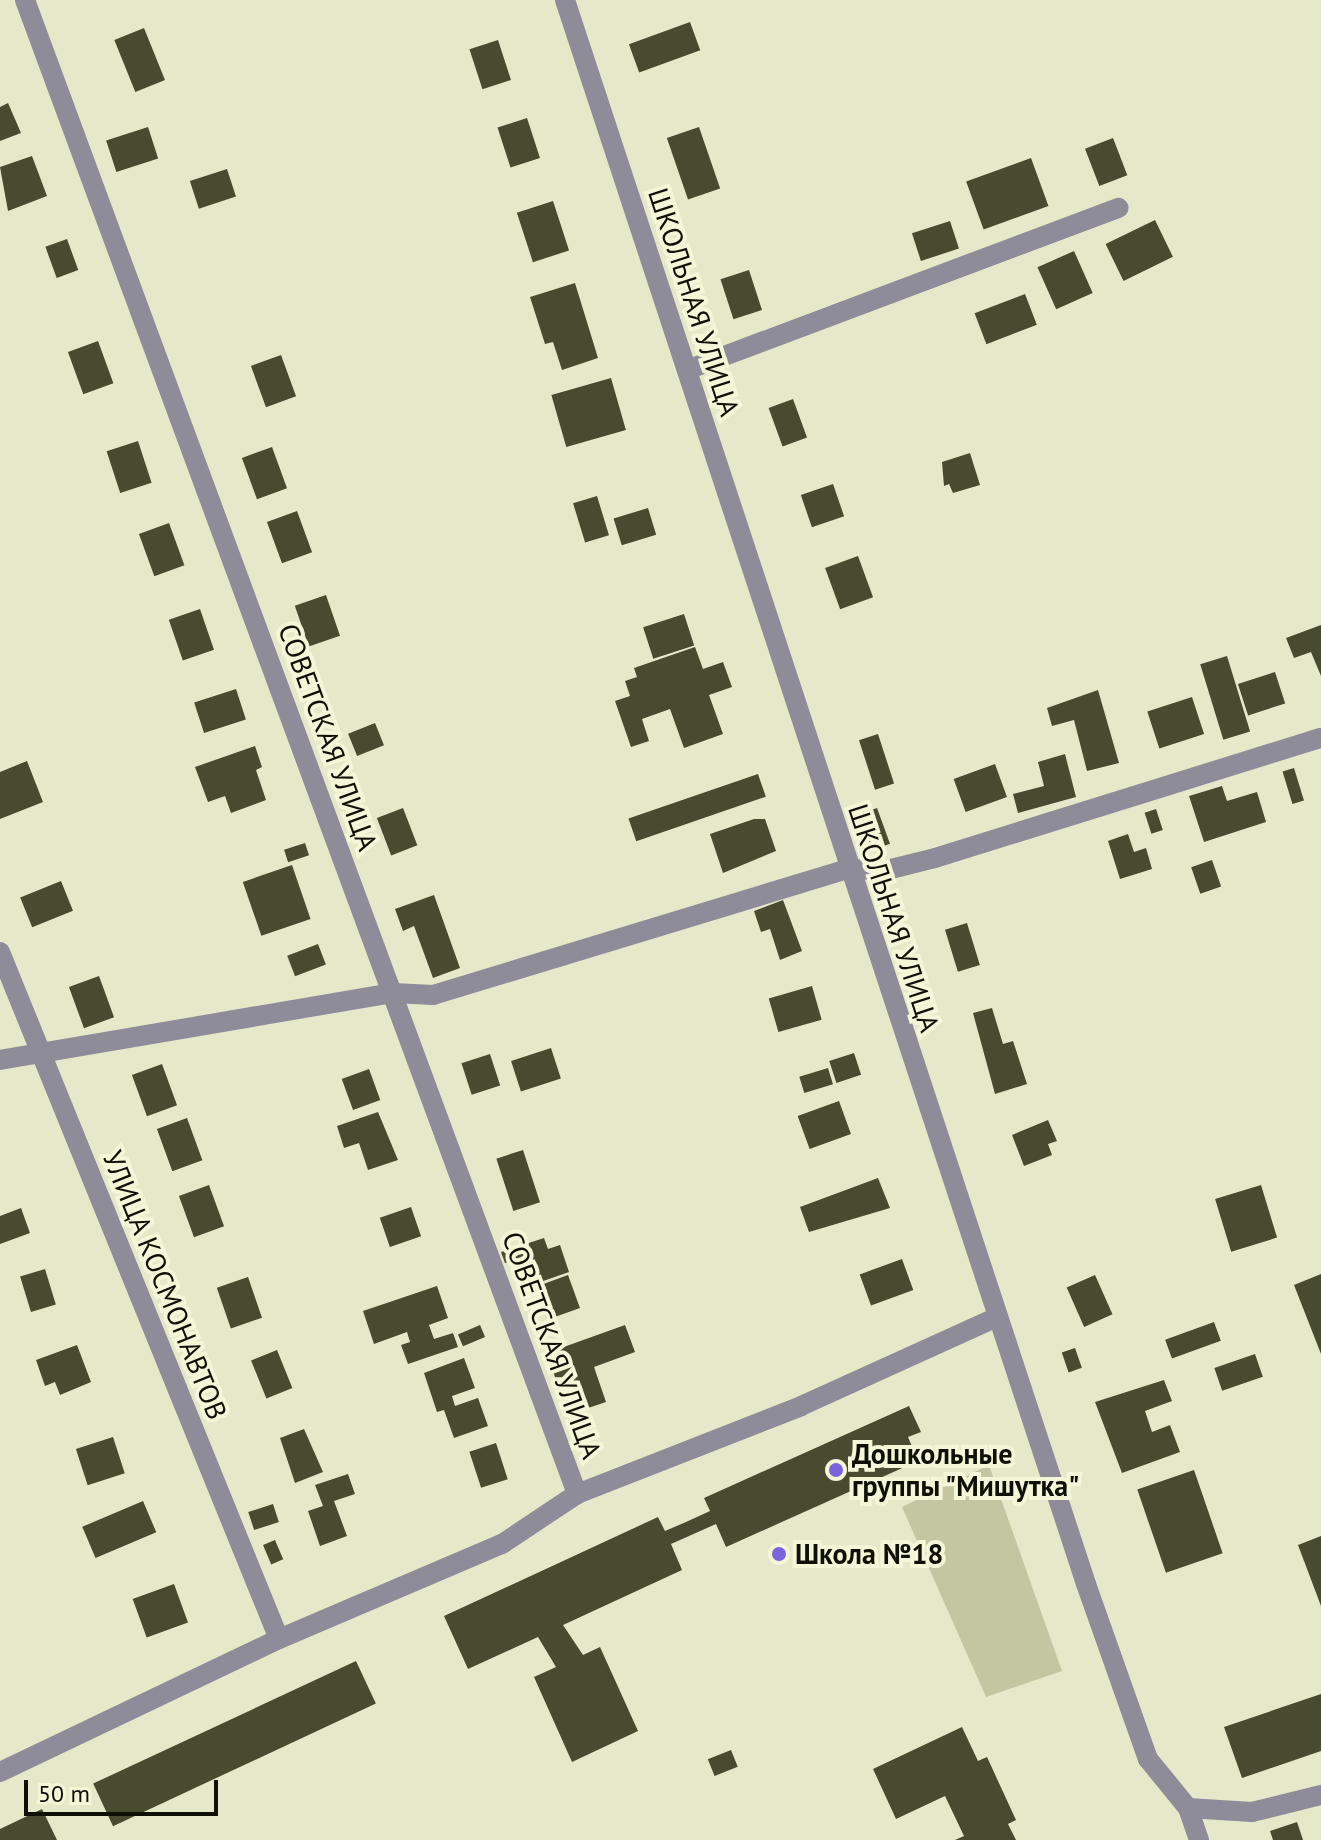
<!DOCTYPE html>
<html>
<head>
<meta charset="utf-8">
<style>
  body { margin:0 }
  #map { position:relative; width:1321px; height:1840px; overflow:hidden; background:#e6e8ca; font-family:"PT Sans",sans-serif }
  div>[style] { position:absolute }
  .green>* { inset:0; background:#c3c6a1 }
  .building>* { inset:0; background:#494b31; transform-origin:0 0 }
  .street>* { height:20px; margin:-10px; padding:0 10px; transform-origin:10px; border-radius:10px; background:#8d8c98 }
  .dots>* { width:22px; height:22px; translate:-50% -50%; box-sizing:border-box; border:4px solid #f3f6d7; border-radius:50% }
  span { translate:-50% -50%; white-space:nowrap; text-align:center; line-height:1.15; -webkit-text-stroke:8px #f3f6d7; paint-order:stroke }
  .street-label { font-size:28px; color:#0f1006 }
  .poi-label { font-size:28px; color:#0f1006; font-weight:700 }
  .left { translate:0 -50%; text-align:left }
  .scale { position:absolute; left:24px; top:1780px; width:194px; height:36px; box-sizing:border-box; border:4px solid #0f1006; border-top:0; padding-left:10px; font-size:24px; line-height:28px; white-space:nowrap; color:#0f1006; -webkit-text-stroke:6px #f3f6d7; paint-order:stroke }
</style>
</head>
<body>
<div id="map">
  <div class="green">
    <div style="clip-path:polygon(989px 1465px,1062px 1671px,986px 1697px,902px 1507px)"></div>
  </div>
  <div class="building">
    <div style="left:690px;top:22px;width:30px;height:65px;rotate:70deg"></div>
    <div style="left:144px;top:28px;width:56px;height:32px;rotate:68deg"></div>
    <div style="left:498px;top:40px;width:42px;height:30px;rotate:72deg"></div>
    <div style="clip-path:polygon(8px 103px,21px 133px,0 141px,0 107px)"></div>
    <div style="left:527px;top:118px;width:42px;height:31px;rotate:72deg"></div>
    <div style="left:148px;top:127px;width:33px;height:44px;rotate:72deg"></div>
    <div style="left:699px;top:127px;width:65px;height:34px;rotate:71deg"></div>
    <div style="left:1113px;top:138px;width:40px;height:30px;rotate:69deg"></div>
    <div style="clip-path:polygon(32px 156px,47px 196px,8px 211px,0 167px)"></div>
    <div style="left:1031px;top:158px;width:51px;height:69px;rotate:70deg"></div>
    <div style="left:227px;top:169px;width:29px;height:39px;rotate:72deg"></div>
    <div style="left:553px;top:201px;width:52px;height:38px;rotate:72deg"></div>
    <div style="left:1155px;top:220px;width:41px;height:55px;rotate:64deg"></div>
    <div style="left:950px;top:221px;width:29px;height:40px;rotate:72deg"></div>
    <div style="left:67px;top:239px;width:33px;height:23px;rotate:70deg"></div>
    <div style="left:1074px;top:251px;width:46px;height:40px;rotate:66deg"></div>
    <div style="left:749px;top:270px;width:42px;height:30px;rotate:72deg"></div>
    <div style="clip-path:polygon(575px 283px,598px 358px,562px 370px,553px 342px,545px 344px,530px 297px)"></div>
    <div style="left:1025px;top:294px;width:33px;height:54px;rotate:69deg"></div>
    <div style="left:98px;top:341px;width:45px;height:32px;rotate:70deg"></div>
    <div style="left:281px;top:355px;width:44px;height:32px;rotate:70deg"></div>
    <div style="left:611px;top:378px;width:54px;height:62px;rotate:74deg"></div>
    <div style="left:793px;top:399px;width:41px;height:26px;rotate:70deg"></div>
    <div style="left:138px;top:441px;width:44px;height:33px;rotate:72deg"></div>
    <div style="left:272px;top:447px;width:44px;height:32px;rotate:70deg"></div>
    <div style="clip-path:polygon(970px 453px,980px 485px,953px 493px,949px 484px,944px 486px,942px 462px)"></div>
    <div style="left:833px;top:484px;width:34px;height:34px;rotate:71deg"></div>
    <div style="left:597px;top:496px;width:41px;height:25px;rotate:73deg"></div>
    <div style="left:648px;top:508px;width:28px;height:36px;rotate:73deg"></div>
    <div style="left:297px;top:511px;width:44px;height:32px;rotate:70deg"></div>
    <div style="left:169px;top:523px;width:45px;height:32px;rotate:70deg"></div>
    <div style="left:858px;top:556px;width:44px;height:35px;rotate:70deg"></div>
    <div style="left:326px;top:595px;width:43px;height:33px;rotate:71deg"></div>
    <div style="left:200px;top:609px;width:43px;height:33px;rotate:71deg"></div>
    <div style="left:684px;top:614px;width:33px;height:43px;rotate:72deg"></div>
    <div style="clip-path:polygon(1321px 625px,1321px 676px,1311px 652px,1294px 658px,1286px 638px)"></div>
    <div style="clip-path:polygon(695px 647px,703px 669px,723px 662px,732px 687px,709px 695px,723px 734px,684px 748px,670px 709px,642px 719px,649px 741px,631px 747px,615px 701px,630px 696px,625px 681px,637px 677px,634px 668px)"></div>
    <div style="left:1227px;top:656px;width:79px;height:28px;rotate:73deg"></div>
    <div style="left:1275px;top:672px;width:33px;height:39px;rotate:72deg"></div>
    <div style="left:236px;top:689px;width:32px;height:44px;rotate:72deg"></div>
    <div style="clip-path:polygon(1098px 690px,1119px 763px,1087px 771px,1074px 720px,1052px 726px,1047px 708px)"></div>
    <div style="left:1192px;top:697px;width:39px;height:47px;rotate:72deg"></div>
    <div style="left:375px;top:723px;width:24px;height:29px;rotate:68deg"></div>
    <div style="left:878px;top:734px;width:52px;height:20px;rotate:72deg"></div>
    <div style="clip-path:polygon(255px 746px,262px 767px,256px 770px,266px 800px,231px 813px,225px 796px,208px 802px,195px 767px)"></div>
    <div style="clip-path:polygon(1065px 754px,1076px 797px,1018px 813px,1013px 794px,1044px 786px,1038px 762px)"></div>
    <div style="clip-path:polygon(27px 761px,43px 802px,0 819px,0 772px)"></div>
    <div style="left:995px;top:764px;width:35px;height:44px;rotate:70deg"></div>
    <div style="left:1294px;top:768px;width:34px;height:12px;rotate:73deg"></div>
    <div style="left:758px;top:774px;width:24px;height:137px;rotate:71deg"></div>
    <div style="clip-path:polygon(1222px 786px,1227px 801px,1257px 792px,1266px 822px,1204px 842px,1189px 796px)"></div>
    <div style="left:403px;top:808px;width:40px;height:28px;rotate:69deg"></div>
    <div style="left:877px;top:808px;width:38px;height:19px;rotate:70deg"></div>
    <div style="left:1156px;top:809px;width:22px;height:12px;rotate:72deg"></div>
    <div style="clip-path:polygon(754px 819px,765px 819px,776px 851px,723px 873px,710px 834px)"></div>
    <div style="clip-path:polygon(1128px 834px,1134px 852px,1146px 848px,1152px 869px,1120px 879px,1108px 841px)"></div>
    <div style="left:305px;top:843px;width:13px;height:22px;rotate:72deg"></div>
    <div style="left:1212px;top:860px;width:28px;height:22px;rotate:71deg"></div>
    <div style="left:292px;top:865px;width:57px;height:52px;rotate:71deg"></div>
    <div style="left:61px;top:881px;width:32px;height:44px;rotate:68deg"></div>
    <div style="clip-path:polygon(434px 895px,460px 968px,433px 978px,414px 926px,403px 931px,395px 909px)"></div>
    <div style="clip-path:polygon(783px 900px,802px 951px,780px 960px,770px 929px,761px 932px,754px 911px)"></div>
    <div style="left:967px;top:923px;width:44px;height:23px;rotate:73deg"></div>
    <div style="left:318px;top:944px;width:22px;height:33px;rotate:69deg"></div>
    <div style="left:99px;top:976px;width:44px;height:32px;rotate:70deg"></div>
    <div style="left:812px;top:986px;width:35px;height:45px;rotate:74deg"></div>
    <div style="clip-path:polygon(992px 1008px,1003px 1044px,1013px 1041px,1027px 1084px,995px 1094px,973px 1013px)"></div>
    <div style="left:551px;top:1048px;width:32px;height:42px;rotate:72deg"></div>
    <div style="left:854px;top:1053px;width:23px;height:26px;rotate:72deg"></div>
    <div style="left:490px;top:1054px;width:33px;height:30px;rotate:72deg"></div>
    <div style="left:162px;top:1064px;width:44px;height:32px;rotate:70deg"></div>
    <div style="left:828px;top:1068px;width:17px;height:30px;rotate:73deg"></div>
    <div style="left:369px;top:1069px;width:33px;height:29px;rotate:70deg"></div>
    <div style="left:839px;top:1101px;width:35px;height:44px;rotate:70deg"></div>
    <div style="clip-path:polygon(378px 1112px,398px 1160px,368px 1170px,359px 1143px,344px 1148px,337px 1126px)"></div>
    <div style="left:187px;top:1118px;width:45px;height:32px;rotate:70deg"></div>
    <div style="clip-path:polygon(1048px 1120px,1057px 1141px,1048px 1144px,1052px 1155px,1024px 1166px,1012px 1135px)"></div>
    <div style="left:523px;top:1150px;width:55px;height:28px;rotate:72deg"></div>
    <div style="clip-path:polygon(878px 1178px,890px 1208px,809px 1232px,800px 1207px)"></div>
    <div style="left:209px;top:1185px;width:44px;height:32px;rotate:70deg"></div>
    <div style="left:1261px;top:1185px;width:55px;height:48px;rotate:73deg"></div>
    <div style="left:411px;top:1207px;width:31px;height:33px;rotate:71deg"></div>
    <div style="clip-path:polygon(21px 1208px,30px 1233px,0 1244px,0 1216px)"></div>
    <div style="clip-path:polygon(544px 1238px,548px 1249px,560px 1245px,569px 1272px,529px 1286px,520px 1258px,505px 1263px,501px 1252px)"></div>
    <div style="left:902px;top:1259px;width:33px;height:45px;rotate:70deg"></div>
    <div style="left:45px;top:1269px;width:37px;height:26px;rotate:73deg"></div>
    <div style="clip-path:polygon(1321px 1274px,1321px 1354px,1294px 1285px)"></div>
    <div style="left:568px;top:1275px;width:35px;height:35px;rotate:70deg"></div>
    <div style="left:1095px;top:1275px;width:43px;height:31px;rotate:66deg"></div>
    <div style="left:248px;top:1277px;width:43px;height:33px;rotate:71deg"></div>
    <div style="clip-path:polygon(437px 1286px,448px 1318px,429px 1325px,434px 1339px,453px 1333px,458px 1347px,408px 1364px,401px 1345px,410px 1342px,407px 1332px,374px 1344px,363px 1311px)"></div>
    <div style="left:1214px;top:1322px;width:20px;height:52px;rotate:70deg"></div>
    <div style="left:480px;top:1325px;width:13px;height:24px;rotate:67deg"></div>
    <div style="clip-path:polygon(625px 1325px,635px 1352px,594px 1367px,606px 1402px,579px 1411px,567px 1376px,556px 1380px,547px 1353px)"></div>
    <div style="clip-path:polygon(77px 1345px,91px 1382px,60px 1395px,55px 1382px,45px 1386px,36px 1360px)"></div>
    <div style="left:1075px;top:1348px;width:21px;height:14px;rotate:71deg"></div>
    <div style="left:277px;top:1350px;width:41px;height:28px;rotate:68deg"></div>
    <div style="left:1255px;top:1354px;width:24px;height:43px;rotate:71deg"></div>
    <div style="clip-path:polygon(464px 1358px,475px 1388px,452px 1396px,455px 1406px,478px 1398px,488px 1426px,454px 1438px,444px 1410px,437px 1412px,424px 1373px)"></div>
    <div style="clip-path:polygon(1164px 1380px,1172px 1401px,1145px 1411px,1152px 1432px,1170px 1425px,1180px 1452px,1122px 1473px,1095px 1402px)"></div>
    <div style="clip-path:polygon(909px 1406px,921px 1432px,908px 1437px,918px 1461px,726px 1547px,716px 1524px,671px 1544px,682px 1570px,563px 1625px,583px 1655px,600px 1647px,638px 1731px,572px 1762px,534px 1677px,556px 1667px,538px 1637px,468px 1669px,444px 1616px,658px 1517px,665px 1531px,686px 1522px,710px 1511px,704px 1498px)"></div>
    <div style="clip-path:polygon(304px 1429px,323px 1472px,295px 1483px,280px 1438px)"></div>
    <div style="left:113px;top:1437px;width:38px;height:39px;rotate:72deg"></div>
    <div style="left:496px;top:1443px;width:38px;height:28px;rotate:72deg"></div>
    <div style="left:1194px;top:1470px;width:88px;height:60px;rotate:71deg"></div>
    <div style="clip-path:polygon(348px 1474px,355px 1494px,334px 1501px,347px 1536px,320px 1546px,308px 1511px,323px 1506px,315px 1485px)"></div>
    <div style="left:143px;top:1501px;width:34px;height:66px;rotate:67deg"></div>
    <div style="left:273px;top:1504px;width:19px;height:26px;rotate:72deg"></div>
    <div style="clip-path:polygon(1321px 1536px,1321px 1606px,1298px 1545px)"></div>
    <div style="left:275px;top:1540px;width:21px;height:13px;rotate:67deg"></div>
    <div style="left:174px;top:1584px;width:41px;height:44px;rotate:70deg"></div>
    <div style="left:356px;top:1661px;width:47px;height:290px;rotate:65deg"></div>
    <div style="clip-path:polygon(1321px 1694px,1321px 1751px,1242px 1778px,1224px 1727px)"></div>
    <div style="clip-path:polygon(962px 1727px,978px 1761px,987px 1757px,1016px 1820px,1008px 1824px,1016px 1840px,955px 1840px,964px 1836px,945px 1796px,896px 1819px,873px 1769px)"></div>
    <div style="left:731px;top:1750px;width:18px;height:25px;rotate:68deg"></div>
    <div style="clip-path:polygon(42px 1809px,57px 1840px,0 1840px,0 1829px)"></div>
    <div style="clip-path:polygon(1297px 1822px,1303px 1840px,1273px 1840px,1270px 1831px)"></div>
  </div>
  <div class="street">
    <div style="left:25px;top:0;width:1593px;rotate:69.72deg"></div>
    <div style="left:565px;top:0;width:1667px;rotate:71.79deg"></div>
    <div style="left:1086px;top:1584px;width:186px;rotate:70.5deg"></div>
    <div style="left:1148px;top:1759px;width:63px;rotate:50.8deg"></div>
    <div style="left:1188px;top:1808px;width:34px;rotate:71deg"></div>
    <div style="left:687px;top:370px;width:461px;rotate:-20.6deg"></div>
    <div style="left:0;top:952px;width:741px;rotate:67.9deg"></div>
    <div style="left:0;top:1060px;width:399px;rotate:-9.7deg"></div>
    <div style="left:393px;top:993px;width:40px;rotate:2.9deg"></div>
    <div style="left:433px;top:995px;width:435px;rotate:-16.9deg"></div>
    <div style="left:849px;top:869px;width:38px;rotate:2deg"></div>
    <div style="left:887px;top:870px;width:49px;rotate:-14deg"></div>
    <div style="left:935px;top:858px;width:404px;rotate:-17.3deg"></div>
    <div style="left:0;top:1772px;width:309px;rotate:-25.5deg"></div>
    <div style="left:279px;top:1639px;width:242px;rotate:-23.1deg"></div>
    <div style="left:502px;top:1544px;width:90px;rotate:-33.7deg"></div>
    <div style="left:577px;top:1494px;width:241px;rotate:-21.4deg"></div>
    <div style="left:801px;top:1406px;width:213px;rotate:-24.4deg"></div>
    <div style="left:1188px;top:1808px;width:64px;rotate:3.6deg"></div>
    <div style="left:1252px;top:1812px;width:71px;rotate:-13.8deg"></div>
  </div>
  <div class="dots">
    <div style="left:836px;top:1470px;background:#7b63de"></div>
    <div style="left:779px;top:1554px;background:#7b63de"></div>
  </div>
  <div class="street-label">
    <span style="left:694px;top:302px;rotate:72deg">ШКОЛЬНАЯ УЛИЦА</span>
    <span style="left:328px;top:737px;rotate:70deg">СОВЕТСКАЯ УЛИЦА</span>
    <span style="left:894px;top:918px;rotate:72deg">ШКОЛЬНАЯ УЛИЦА</span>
    <span style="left:165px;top:1285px;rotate:68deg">УЛИЦА КОСМОНАВТОВ</span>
    <span style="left:552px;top:1345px;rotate:70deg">СОВЕТСКАЯ УЛИЦА</span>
  </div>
  <div class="poi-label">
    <span class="left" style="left:852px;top:1470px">Дошкольные<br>группы "Мишутка"</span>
    <span class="left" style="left:795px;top:1554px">Школа №18</span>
  </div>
  <div class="scale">50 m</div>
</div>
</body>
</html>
